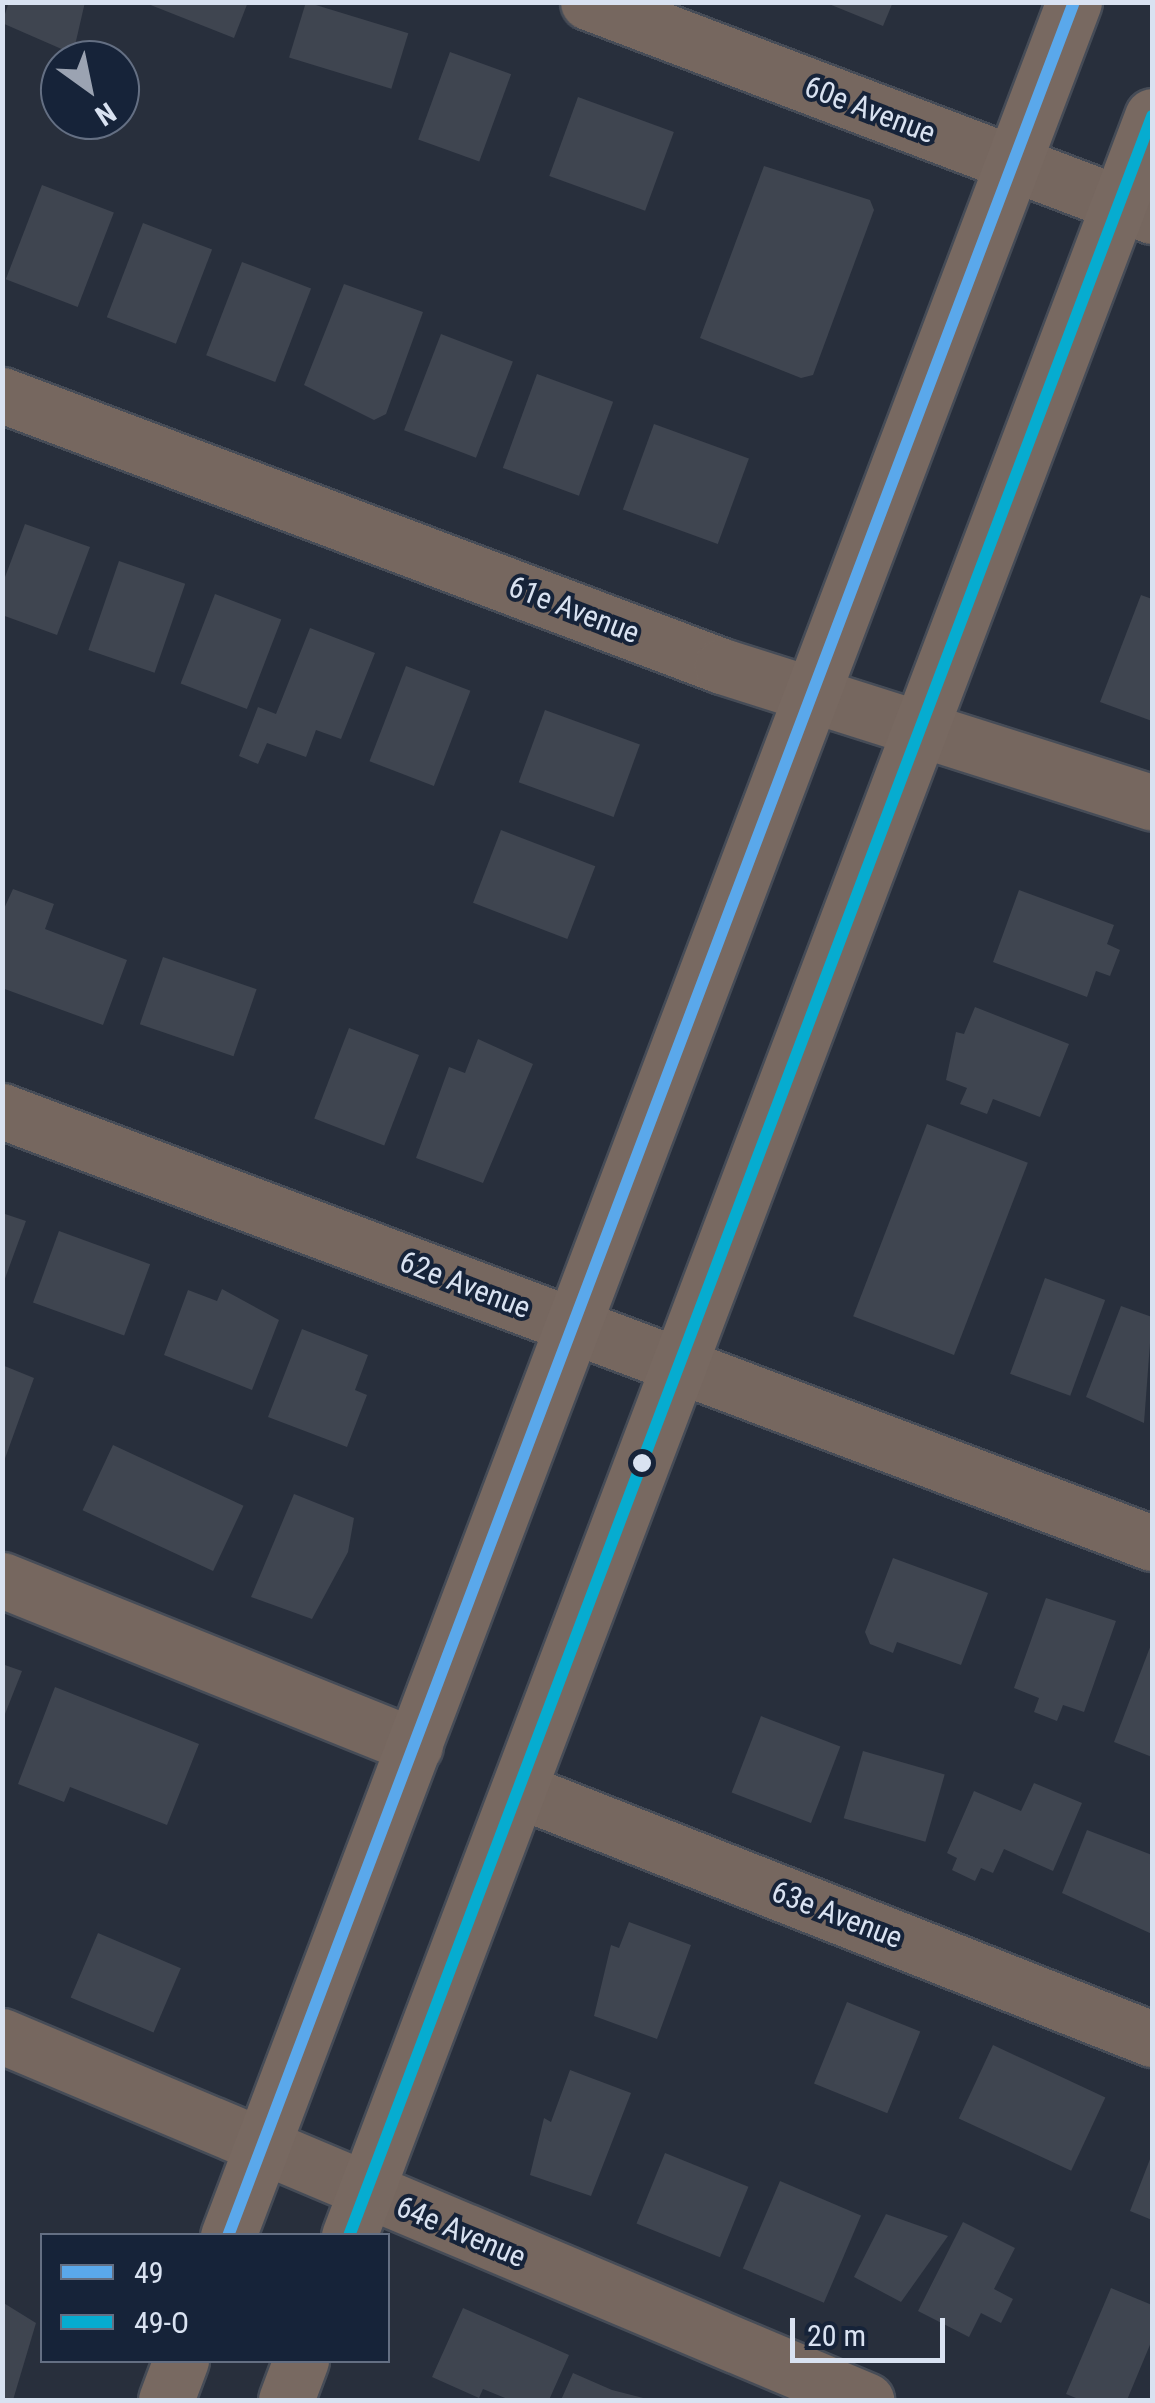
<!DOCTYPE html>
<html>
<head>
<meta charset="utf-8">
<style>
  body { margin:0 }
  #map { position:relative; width:1155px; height:2403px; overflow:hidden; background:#282f3c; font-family:"Roboto Condensed",sans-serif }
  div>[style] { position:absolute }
  .building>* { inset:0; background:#3f4550; transform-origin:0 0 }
  .roads { filter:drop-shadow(2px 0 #464c57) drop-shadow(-2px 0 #464c57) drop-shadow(0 2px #464c57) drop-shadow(0 -2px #464c57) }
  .street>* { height:55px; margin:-27.5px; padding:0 27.5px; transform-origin:27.5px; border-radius:27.5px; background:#76675f }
  .secondary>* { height:55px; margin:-27.5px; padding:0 27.5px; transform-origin:27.5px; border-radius:27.5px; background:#786961 }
  .bus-1>* { height:12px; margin:-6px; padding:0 6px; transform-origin:6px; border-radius:6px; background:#5aa8eb }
  .bus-2>* { height:12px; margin:-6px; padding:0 6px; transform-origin:6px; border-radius:6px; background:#06acd0 }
  .dots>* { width:28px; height:28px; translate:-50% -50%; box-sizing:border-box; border:5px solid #162339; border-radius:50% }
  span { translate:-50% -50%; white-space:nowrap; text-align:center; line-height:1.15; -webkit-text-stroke:8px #162339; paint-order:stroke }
  .street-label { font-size:30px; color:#d9e2f1 }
  .frame { position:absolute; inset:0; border:5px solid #d9e2f1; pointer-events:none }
  .legend { position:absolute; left:40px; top:2233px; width:350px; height:130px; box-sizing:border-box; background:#162339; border:2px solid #646f83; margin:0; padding:12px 18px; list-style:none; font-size:30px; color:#d9e2f1 }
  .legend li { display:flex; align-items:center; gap:20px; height:50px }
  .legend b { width:50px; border:2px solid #646f83 }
  .north { position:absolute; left:40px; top:40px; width:100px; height:100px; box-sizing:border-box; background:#162339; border:2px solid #646f83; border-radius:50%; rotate:147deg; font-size:28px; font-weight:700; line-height:40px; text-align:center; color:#d9e2f1 }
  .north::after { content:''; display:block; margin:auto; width:35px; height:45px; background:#9ba3b2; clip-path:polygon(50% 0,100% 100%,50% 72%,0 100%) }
  .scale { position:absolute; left:790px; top:2318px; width:155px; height:45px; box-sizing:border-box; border:5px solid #d9e2f1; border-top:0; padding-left:12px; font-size:30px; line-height:35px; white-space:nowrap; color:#d9e2f1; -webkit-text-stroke:8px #162339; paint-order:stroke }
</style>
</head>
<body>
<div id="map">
  <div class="building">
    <div style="clip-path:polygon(9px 2px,85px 2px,73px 54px,2px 23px)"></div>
    <div style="clip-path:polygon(143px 2px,248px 2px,234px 38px)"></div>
    <div style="left:306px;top:2px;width:107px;height:58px;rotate:17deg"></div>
    <div style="clip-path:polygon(824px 2px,893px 2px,883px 26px)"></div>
    <div style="left:450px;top:52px;width:65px;height:93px;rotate:20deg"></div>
    <div style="left:578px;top:97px;width:102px;height:84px;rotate:20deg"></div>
    <div style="clip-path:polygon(764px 166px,870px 200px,874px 210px,813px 375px,801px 378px,700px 338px)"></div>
    <div style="left:42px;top:185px;width:77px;height:101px;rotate:21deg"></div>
    <div style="left:143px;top:223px;width:74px;height:101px;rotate:21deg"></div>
    <div style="left:242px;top:262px;width:74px;height:100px;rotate:21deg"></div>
    <div style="clip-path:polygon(344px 284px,423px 312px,386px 414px,374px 420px,304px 385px)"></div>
    <div style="left:441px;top:334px;width:77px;height:103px;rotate:21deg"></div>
    <div style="left:537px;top:374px;width:81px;height:100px;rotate:20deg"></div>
    <div style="left:654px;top:424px;width:101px;height:91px;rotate:20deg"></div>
    <div style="clip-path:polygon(25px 524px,90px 547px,57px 635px,2px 615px,2px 585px)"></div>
    <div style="left:119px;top:561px;width:70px;height:94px;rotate:19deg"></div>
    <div style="left:215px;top:594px;width:71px;height:96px;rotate:21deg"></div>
    <div style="clip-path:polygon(1141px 595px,1152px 599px,1152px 721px,1100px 702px)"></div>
    <div style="clip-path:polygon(310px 628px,375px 653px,341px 739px,316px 730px,306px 757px,267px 743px,258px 764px,239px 756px,258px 707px,276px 714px)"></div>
    <div style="left:406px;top:666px;width:69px;height:102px;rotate:21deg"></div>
    <div style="left:545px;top:710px;width:101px;height:77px;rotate:20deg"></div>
    <div style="left:501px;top:830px;width:101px;height:78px;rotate:21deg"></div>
    <div style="clip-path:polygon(13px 889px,54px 904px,45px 929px,127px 960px,103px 1025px,2px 988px,2px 913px)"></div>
    <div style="clip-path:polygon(1019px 890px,1114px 925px,1107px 944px,1120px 950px,1110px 976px,1096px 971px,1087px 997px,993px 962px)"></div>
    <div style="left:163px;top:957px;width:99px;height:71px;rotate:19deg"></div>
    <div style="clip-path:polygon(975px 1007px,1069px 1044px,1040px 1117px,993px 1099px,987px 1114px,960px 1104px,967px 1088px,946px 1080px,956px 1032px,964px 1034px)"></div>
    <div style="left:349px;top:1028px;width:75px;height:97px;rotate:21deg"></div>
    <div style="clip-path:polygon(478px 1039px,533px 1064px,483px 1183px,416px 1158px,449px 1067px,465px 1073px)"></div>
    <div style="left:927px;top:1124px;width:108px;height:206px;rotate:21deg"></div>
    <div style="clip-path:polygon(2px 1213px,26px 1221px,3px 1284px,2px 1284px)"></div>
    <div style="left:59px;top:1231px;width:97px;height:76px;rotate:20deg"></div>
    <div style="left:1045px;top:1278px;width:64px;height:102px;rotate:20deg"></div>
    <div style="clip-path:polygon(222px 1289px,279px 1320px,252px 1390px,164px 1355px,188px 1290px,217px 1301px)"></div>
    <div style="clip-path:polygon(1121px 1306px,1152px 1317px,1144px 1423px,1086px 1397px)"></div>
    <div style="clip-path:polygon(302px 1329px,368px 1355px,355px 1390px,367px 1395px,347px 1447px,268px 1417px)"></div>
    <div style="clip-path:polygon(2px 1365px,34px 1378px,3px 1464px,2px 1464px)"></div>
    <div style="left:113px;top:1445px;width:144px;height:72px;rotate:25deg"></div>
    <div style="clip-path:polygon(294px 1494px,354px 1518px,348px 1552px,312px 1619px,251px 1597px)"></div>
    <div style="clip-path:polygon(893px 1558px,988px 1593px,961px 1665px,897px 1642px,893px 1653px,870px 1644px,865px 1632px)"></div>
    <div style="clip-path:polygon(1046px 1598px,1116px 1621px,1084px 1712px,1063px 1705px,1057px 1721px,1034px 1712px,1039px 1698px,1014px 1688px)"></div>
    <div style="clip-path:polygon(1152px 1642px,1152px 1757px,1114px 1742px)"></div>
    <div style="clip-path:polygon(2px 1664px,22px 1671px,3px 1719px,2px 1719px)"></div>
    <div style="clip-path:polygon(55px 1687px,199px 1744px,167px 1825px,70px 1787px,64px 1802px,18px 1784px)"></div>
    <div style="left:761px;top:1716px;width:85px;height:82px;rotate:21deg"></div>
    <div style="left:863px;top:1751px;width:85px;height:70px;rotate:16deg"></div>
    <div style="clip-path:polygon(1034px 1783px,1082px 1803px,1053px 1871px,1004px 1849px,993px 1873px,981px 1868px,975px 1881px,952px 1870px,957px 1858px,947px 1853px,974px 1791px,1021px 1811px)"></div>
    <div style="clip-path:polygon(1087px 1830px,1152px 1855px,1152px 1934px,1062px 1893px)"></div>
    <div style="clip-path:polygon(629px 1922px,691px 1945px,657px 2039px,594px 2016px,611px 1945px,619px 1948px)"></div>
    <div style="left:98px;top:1933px;width:90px;height:70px;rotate:23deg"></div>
    <div style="left:847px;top:2002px;width:79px;height:88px;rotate:22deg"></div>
    <div style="left:993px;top:2045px;width:124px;height:81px;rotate:25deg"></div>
    <div style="clip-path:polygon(570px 2070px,631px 2093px,591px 2196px,530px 2175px,544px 2118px,551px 2122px)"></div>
    <div style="left:665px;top:2153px;width:90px;height:76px;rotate:22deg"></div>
    <div style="clip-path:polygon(1152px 2154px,1152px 2220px,1130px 2211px)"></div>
    <div style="left:780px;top:2181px;width:88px;height:95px;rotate:23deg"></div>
    <div style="clip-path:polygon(886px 2214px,948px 2236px,901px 2302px,854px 2277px)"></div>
    <div style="clip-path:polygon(963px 2222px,1015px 2248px,994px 2289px,1013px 2299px,1001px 2323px,981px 2313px,969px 2337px,918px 2311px)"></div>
    <div style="clip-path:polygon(1111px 2288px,1152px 2305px,1152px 2340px,1127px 2400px,1081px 2400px,1066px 2394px)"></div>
    <div style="clip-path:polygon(2px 2302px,36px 2323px,13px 2400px,2px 2400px)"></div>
    <div style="clip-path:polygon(463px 2308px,569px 2355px,549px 2400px,510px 2400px,483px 2389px,479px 2398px,432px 2377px)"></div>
    <div style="clip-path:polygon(573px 2373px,612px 2390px,651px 2400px,561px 2400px)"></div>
  </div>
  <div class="roads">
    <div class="street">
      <div style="left:588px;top:2px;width:603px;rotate:20.78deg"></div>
      <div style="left:2px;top:395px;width:769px;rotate:20.63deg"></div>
      <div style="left:722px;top:666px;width:451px;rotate:17.6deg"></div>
      <div style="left:2px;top:1111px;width:1228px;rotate:20.59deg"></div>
      <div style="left:2px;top:1580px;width:445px;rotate:21.9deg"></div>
      <div style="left:521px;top:1791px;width:678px;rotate:21.46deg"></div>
      <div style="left:2px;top:2036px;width:938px;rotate:22.85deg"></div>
    </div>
    <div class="secondary">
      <div style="left:228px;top:2236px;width:2389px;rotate:-69.26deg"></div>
      <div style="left:349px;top:2236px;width:2267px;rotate:-69.25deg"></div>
      <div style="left:166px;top:2400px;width:43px;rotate:-69.4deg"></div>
      <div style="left:286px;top:2400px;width:43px;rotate:-69.4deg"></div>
    </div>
  </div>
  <div class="bus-1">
    <div style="left:228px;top:2236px;width:2389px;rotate:-69.26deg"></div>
  </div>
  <div class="bus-2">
    <div style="left:349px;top:2236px;width:2267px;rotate:-69.25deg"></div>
  </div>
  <div class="dots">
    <div style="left:642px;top:1463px;background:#d9e2f1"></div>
  </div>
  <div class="street-label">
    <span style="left:870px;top:110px;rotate:21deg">60e Avenue</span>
    <span style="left:574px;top:610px;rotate:21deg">61e Avenue</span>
    <span style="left:465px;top:1285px;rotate:21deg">62e Avenue</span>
    <span style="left:837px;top:1915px;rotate:21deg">63e Avenue</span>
    <span style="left:461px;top:2232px;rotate:23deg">64e Avenue</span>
  </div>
  <div class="frame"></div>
  <ul class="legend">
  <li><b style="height:12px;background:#5aa8eb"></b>49</li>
  <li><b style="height:12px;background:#06acd0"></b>49-O</li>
  </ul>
  <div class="north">N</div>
  <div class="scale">20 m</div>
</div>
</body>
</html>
